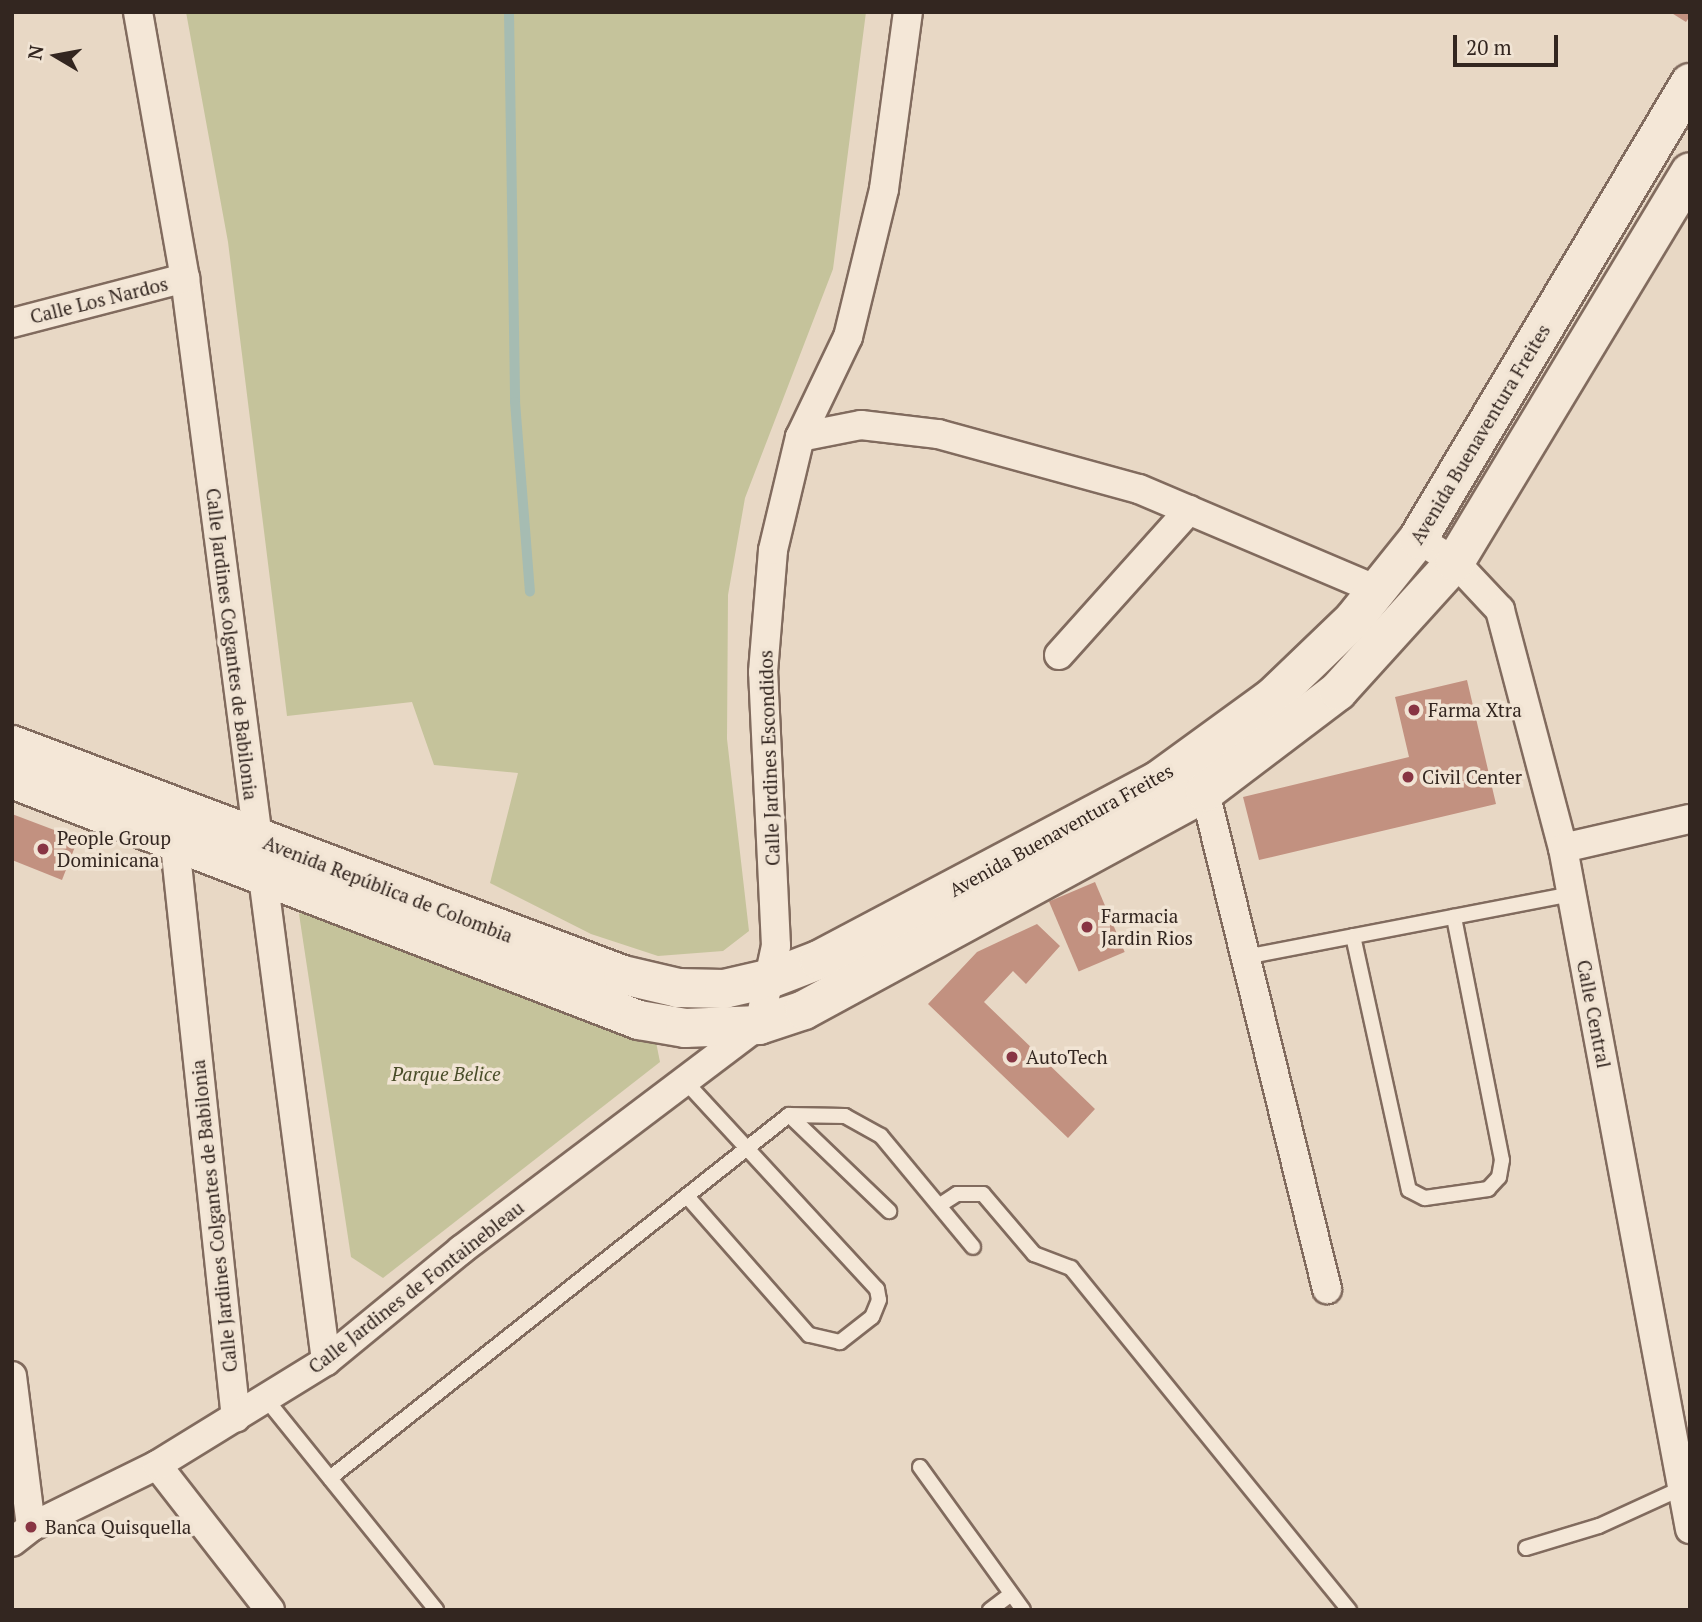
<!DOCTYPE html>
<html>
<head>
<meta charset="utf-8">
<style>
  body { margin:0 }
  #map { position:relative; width:1702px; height:1622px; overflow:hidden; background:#e8d8c5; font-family:"PT Serif",serif }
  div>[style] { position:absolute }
  .green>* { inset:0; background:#c5c39b }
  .stream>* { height:10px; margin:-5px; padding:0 5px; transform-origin:5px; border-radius:5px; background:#a6bcb2 }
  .building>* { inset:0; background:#c29180; transform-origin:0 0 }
  .roads { filter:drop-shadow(2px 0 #816b5e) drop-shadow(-2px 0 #816b5e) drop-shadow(0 2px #816b5e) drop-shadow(0 -2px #816b5e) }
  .service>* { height:14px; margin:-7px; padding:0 7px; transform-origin:7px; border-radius:7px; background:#f4e7d7 }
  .minor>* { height:28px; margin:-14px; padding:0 14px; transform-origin:14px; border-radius:14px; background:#f4e7d7 }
  .secondary>* { height:38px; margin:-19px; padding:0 19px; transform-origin:19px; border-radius:19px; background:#f4e7d7 }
  .dots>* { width:19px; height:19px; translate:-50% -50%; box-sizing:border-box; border:4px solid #f1e4d4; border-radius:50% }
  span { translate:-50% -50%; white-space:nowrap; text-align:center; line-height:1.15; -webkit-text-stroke:7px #f1e4d4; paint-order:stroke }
  .street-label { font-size:19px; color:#332620 }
  .poi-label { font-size:19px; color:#332620 }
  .left { translate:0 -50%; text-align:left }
  .park-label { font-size:19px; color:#494d29; font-style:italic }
  .frame { position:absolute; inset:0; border:14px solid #332620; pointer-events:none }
  .north { position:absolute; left:21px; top:21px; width:70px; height:70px; -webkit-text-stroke:5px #f1e4d4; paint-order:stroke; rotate:280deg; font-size:19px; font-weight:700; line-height:28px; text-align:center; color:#332620 }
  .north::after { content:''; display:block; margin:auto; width:24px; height:32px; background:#332620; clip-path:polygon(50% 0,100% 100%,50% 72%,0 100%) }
  .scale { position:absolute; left:1453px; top:35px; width:105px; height:32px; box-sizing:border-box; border:4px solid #332620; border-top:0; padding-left:9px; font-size:21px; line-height:24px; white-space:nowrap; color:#332620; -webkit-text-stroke:5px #f1e4d4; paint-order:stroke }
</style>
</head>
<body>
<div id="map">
  <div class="green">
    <div style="clip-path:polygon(186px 12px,866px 12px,833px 269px,745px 498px,728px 595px,727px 739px,749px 931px,723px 951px,658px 956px,591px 934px,490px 883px,518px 773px,434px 765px,412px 702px,287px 716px,228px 242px)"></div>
    <div style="clip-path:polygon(332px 899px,653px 1027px,660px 1062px,383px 1278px,351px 1257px,299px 914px)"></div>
  </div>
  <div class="stream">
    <div style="left:509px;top:12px;width:390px;rotate:89.1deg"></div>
    <div style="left:515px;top:402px;width:190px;rotate:85.5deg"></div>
  </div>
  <div class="building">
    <div style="clip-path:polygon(1670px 12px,1690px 12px,1690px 16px,1686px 22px)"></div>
    <div style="clip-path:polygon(1467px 680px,1496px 804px,1259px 860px,1243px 797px,1409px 757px,1395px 697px)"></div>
    <div style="clip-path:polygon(12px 814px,78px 839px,62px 880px,12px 860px)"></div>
    <div style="left:1095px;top:882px;width:76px;height:50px;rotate:67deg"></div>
    <div style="clip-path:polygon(1037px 924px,1060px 946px,1026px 984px,1013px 971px,984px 1002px,1095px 1109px,1068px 1138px,928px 1004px,977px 952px)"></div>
  </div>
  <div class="roads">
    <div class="service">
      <div style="left:1353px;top:936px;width:260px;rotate:77.6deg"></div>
      <div style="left:1409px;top:1190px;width:18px;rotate:27deg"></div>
      <div style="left:1425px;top:1198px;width:64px;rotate:-8.1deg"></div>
      <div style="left:1488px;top:1189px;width:16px;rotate:-47deg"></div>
      <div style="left:1499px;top:1177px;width:17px;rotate:-80deg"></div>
      <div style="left:1502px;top:1160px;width:248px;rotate:-101.2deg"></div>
      <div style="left:1245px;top:957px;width:333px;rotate:-10.9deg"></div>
      <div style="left:683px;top:1079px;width:286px;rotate:47.3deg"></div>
      <div style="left:877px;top:1289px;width:11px;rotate:80deg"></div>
      <div style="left:879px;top:1300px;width:18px;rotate:112deg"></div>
      <div style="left:872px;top:1317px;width:41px;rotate:142deg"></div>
      <div style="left:840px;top:1342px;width:32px;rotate:-167deg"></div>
      <div style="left:809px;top:1335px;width:185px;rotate:-131.3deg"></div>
      <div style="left:789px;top:1115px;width:139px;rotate:43.8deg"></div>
      <div style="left:940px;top:1205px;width:20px;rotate:-33deg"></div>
      <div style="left:957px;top:1194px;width:26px"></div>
      <div style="left:983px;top:1194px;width:79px;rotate:49.6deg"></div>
      <div style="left:1034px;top:1254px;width:40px;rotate:21deg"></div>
      <div style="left:1071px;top:1268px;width:441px;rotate:50.9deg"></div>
      <div style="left:266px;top:1399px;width:271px;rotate:51.1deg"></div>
      <div style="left:920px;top:1467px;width:176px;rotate:54.2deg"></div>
      <div style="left:330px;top:1478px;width:585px;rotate:-38.34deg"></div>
      <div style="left:789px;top:1115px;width:56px;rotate:1deg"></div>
      <div style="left:845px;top:1116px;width:41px;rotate:29.1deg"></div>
      <div style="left:881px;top:1136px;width:144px;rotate:50.3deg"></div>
      <div style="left:1526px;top:1548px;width:76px;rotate:-16.8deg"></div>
      <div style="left:1599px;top:1526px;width:91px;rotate:-24.6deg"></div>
      <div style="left:990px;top:1610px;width:26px;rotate:-37deg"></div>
    </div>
    <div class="minor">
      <div style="left:138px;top:12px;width:270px;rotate:80deg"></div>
      <div style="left:185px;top:278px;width:1092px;rotate:82.58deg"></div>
      <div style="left:12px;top:323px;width:179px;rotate:-14.6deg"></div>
      <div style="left:800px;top:437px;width:62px;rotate:-11.1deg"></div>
      <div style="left:861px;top:425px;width:78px;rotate:6.7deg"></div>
      <div style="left:938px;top:434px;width:208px;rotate:15.3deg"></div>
      <div style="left:1139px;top:489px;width:259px;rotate:23deg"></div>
      <div style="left:1418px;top:539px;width:44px;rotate:31.9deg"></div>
      <div style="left:1455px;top:562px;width:66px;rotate:46.8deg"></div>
      <div style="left:1500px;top:610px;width:246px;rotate:75.2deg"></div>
      <div style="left:1563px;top:848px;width:693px;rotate:79.44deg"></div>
      <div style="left:1059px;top:655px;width:195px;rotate:-48.1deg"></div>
      <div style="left:1205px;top:792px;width:512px;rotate:76.21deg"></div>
      <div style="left:173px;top:826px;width:595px;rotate:83.93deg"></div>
      <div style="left:1563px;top:848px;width:130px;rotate:-12.9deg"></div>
      <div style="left:12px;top:1376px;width:152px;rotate:82.8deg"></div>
      <div style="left:157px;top:1465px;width:184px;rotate:52.1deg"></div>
      <div style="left:12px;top:1542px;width:24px;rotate:-38deg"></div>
      <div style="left:31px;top:1527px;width:140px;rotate:-26.2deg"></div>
      <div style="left:157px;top:1465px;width:198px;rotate:-31.6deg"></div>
      <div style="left:326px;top:1361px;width:175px;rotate:-39.4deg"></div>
      <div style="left:461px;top:1250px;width:373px;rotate:-37.1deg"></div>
      <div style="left:759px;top:1025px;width:81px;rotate:-77.9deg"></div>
      <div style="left:776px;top:946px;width:274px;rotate:-92.7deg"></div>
      <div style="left:763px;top:672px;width:122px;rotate:-85.3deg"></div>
      <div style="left:773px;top:550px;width:116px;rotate:-76.6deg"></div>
      <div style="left:800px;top:437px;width:111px;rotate:-64.4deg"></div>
      <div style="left:848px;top:337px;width:152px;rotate:-76.3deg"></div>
      <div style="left:884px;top:189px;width:179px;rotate:-82.3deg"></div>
    </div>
    <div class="secondary">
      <div style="left:12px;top:745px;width:653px;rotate:20.63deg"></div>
      <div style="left:623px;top:975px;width:57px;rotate:13.3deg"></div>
      <div style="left:678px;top:988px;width:46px;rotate:1.2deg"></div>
      <div style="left:724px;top:989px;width:49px;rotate:-12.9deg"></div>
      <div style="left:772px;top:978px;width:50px;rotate:-21deg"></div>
      <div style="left:819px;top:960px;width:385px;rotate:-27.9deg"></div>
      <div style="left:1159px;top:780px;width:141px;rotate:-36.1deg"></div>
      <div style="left:1273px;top:697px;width:112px;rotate:-43.9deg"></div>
      <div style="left:1354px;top:619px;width:102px;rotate:-51.3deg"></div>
      <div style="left:1418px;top:539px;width:531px;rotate:-59.18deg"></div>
      <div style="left:12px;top:779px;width:672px;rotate:21.03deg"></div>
      <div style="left:639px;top:1020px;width:47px;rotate:9.9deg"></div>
      <div style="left:685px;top:1028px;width:74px;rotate:-2.3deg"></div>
      <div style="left:759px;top:1025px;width:47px;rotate:-18.4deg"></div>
      <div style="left:804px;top:1010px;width:456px;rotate:-28.5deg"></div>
      <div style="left:1205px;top:792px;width:167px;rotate:-37.2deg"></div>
      <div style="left:1338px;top:691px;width:174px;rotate:-47.8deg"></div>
      <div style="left:1455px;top:562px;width:455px;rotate:-58.9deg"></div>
    </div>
  </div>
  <div class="dots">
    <div style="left:1414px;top:710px;background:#883543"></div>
    <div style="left:1408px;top:777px;background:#883543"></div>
    <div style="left:43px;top:849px;background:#883543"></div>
    <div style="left:1087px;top:927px;background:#883543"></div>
    <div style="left:1012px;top:1057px;background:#883543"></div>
    <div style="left:31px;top:1527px;background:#883543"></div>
  </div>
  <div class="street-label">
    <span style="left:99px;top:300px;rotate:-14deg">Calle Los Nardos</span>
    <span style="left:1480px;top:434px;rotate:-59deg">Avenida Buenaventura Freites</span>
    <span style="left:232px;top:644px;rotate:83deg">Calle Jardines Colgantes de Babilonia</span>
    <span style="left:769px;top:758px;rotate:-92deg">Calle Jardines Escondidos</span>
    <span style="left:1061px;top:830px;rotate:-29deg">Avenida Buenaventura Freites</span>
    <span style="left:388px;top:889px;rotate:21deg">Avenida República de Colombia</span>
    <span style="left:1594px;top:1014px;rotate:79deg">Calle Central</span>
    <span style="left:214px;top:1216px;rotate:-96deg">Calle Jardines Colgantes de Babilonia</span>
    <span style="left:416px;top:1287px;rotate:-38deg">Calle Jardines de Fontainebleau</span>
  </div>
  <div class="poi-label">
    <span class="left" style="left:1428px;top:710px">Farma Xtra</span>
    <span class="left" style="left:1422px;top:777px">Civil Center</span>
    <span class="left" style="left:57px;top:849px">People Group<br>Dominicana</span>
    <span class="left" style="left:1101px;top:927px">Farmacia<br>Jardin Rios</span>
    <span class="left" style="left:1026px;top:1057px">AutoTech</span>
    <span class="left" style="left:45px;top:1527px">Banca Quisquella</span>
  </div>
  <div class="park-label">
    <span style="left:446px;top:1074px">Parque Belice</span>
  </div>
  <div class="frame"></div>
  <div class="north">N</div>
  <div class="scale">20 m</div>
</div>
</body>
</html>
